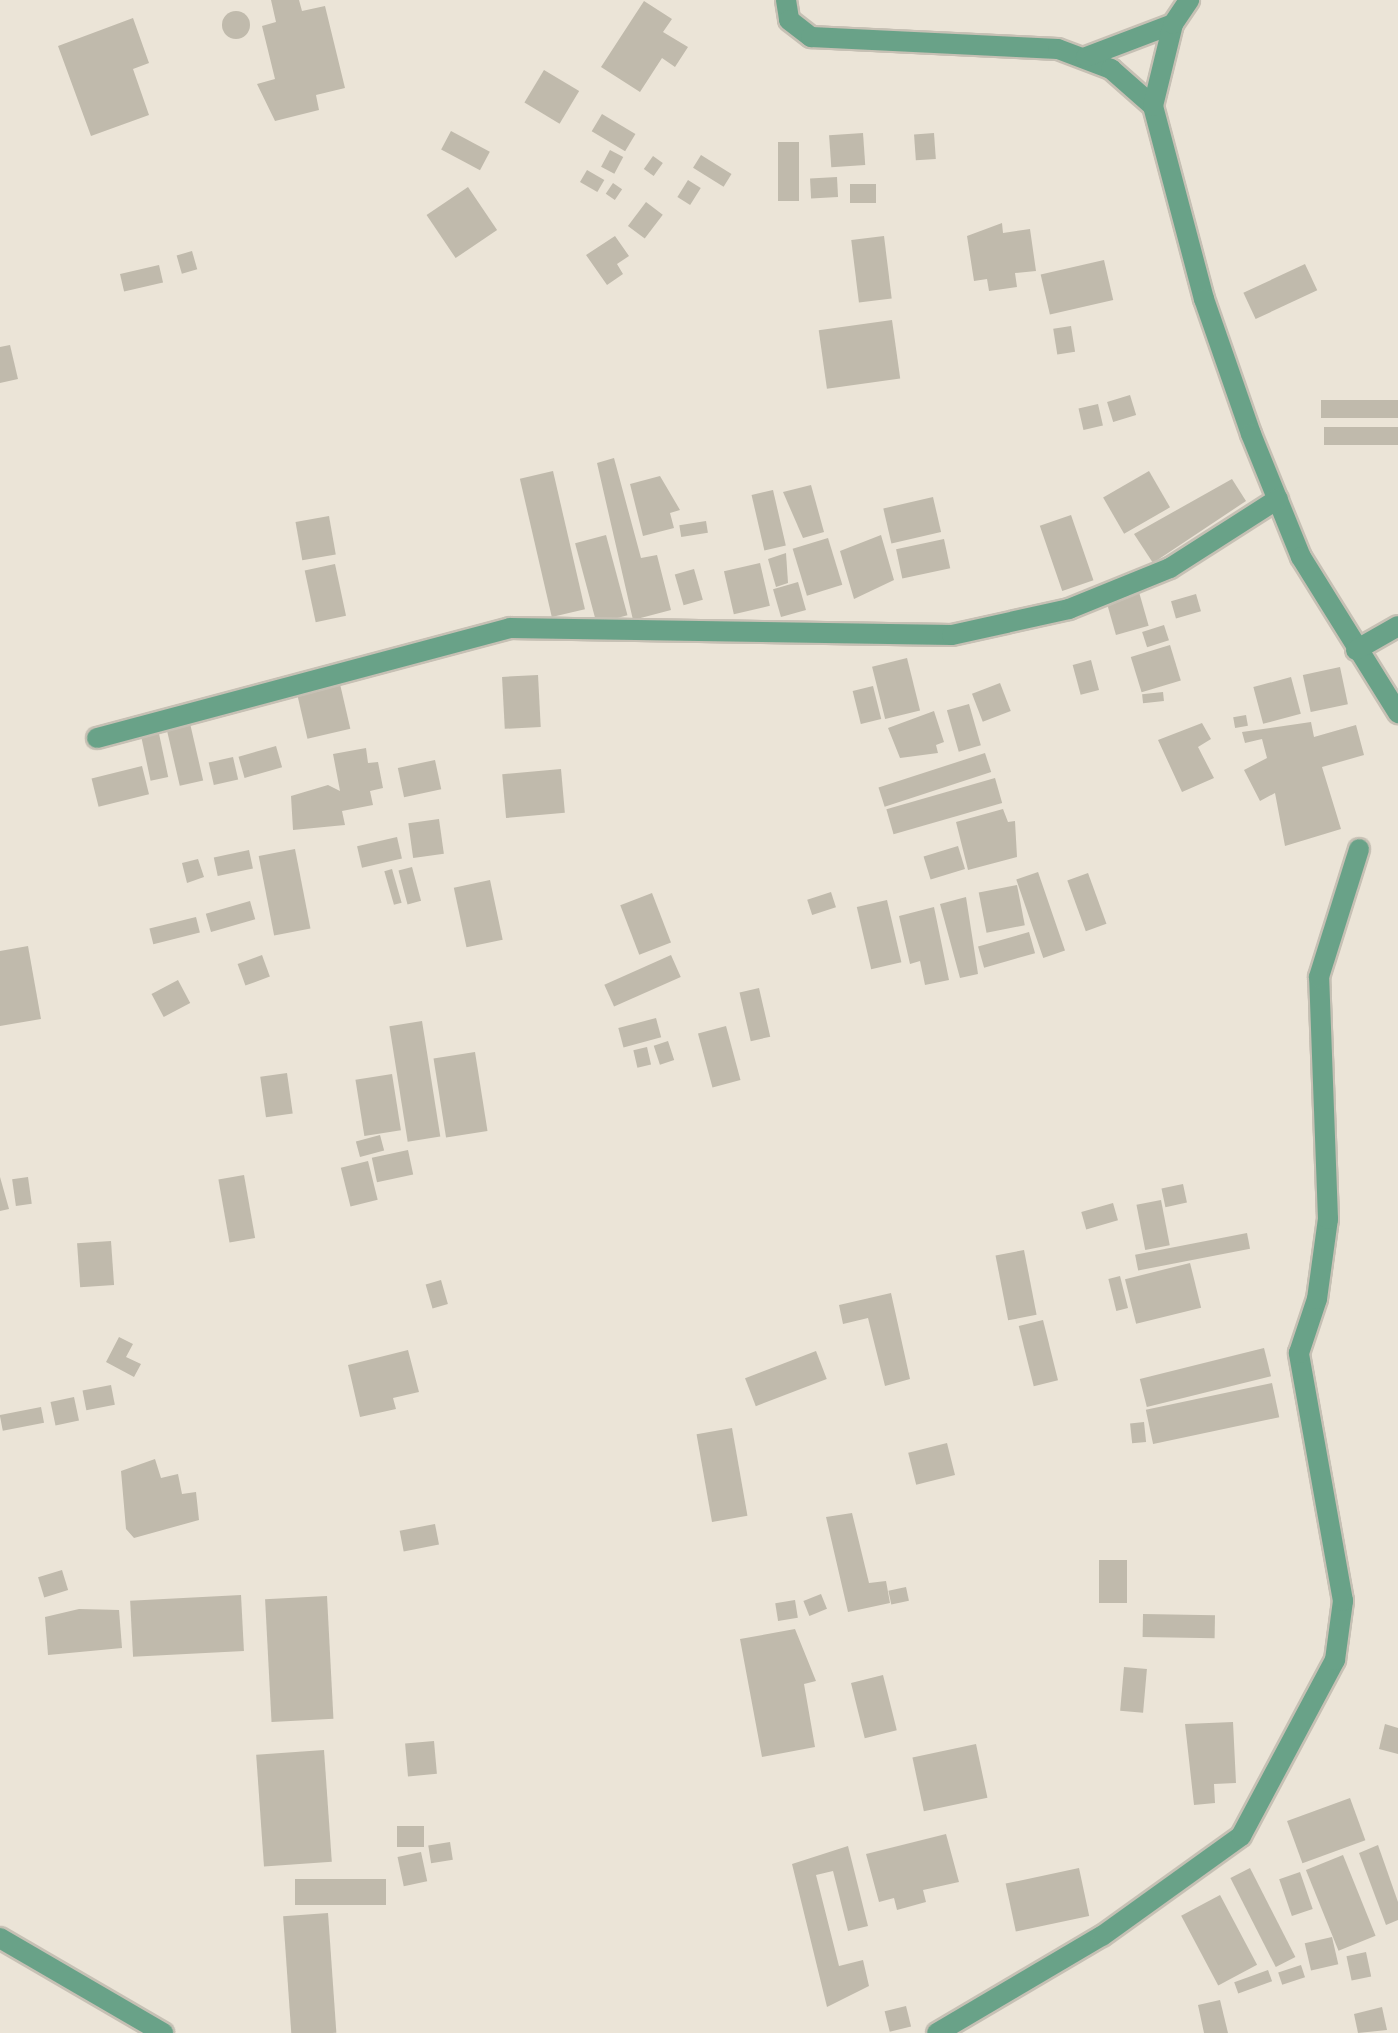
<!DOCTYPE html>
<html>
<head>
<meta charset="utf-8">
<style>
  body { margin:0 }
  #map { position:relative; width:1398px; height:2033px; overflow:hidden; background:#ebe4d7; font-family:Overpass,sans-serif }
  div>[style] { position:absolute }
  .building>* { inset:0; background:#c0baac; transform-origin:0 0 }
  .round { border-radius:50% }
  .roads { filter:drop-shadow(2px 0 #c6c0b4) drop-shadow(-2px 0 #c6c0b4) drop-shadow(0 2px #c6c0b4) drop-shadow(0 -2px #c6c0b4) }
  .street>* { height:20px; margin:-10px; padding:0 10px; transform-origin:10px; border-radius:10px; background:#69a288 }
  span { translate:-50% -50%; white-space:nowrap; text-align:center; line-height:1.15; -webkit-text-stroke:7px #fff; paint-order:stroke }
</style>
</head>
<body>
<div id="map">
  <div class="building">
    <div style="clip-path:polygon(271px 0,299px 0,302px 11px,325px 6px,345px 88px,316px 95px,319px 110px,275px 121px,257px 84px,275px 79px,262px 26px,276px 22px)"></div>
    <div style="clip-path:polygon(644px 1px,672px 19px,663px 32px,688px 47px,675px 67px,662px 58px,640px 92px,601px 67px)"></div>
    <div class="round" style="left:222px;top:11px;width:28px;height:28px"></div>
    <div style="clip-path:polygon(133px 18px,149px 63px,133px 69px,149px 115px,91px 136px,58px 46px)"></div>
    <div style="left:544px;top:70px;width:41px;height:38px;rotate:31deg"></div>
    <div style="left:602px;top:114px;width:39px;height:20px;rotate:31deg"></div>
    <div style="left:451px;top:131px;width:44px;height:21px;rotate:28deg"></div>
    <div style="left:863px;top:133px;width:32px;height:34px;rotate:86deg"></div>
    <div style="left:934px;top:133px;width:26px;height:20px;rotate:86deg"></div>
    <div style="left:778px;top:142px;width:21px;height:59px"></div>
    <div style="left:610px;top:150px;width:15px;height:19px;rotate:28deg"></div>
    <div style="left:701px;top:155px;width:36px;height:15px;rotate:32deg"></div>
    <div style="left:653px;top:156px;width:12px;height:16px;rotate:35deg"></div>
    <div style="left:587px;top:170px;width:20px;height:14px;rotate:30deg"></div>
    <div style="left:837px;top:177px;width:20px;height:27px;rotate:87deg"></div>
    <div style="left:688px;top:180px;width:15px;height:20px;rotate:32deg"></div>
    <div style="left:613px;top:183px;width:11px;height:13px;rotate:34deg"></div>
    <div style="left:850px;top:184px;width:26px;height:19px"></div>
    <div style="left:468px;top:187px;width:52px;height:50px;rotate:56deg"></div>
    <div style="left:646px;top:202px;width:21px;height:30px;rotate:37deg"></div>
    <div style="clip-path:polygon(1002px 223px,1003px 233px,1030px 229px,1036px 271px,1015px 273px,1017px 287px,989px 291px,987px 279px,974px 281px,967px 236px)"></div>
    <div style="clip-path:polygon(615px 236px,629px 256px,617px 264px,623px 274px,607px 285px,586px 255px)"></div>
    <div style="left:884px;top:236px;width:63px;height:33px;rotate:83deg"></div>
    <div style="left:192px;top:251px;width:19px;height:16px;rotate:74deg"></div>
    <div style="left:1104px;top:260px;width:41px;height:65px;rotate:77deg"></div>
    <div style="left:1305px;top:264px;width:29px;height:68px;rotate:65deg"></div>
    <div style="left:159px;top:265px;width:18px;height:40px;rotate:77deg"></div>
    <div style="left:892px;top:320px;width:59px;height:74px;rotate:82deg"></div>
    <div style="left:1071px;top:326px;width:26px;height:18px;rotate:81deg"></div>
    <div style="clip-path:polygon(10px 345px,18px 379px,0 383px,0 347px)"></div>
    <div style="left:1130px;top:395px;width:21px;height:24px;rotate:73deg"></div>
    <div style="left:1398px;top:400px;width:18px;height:77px;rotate:90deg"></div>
    <div style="left:1098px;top:404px;width:22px;height:20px;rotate:77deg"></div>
    <div style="left:1398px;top:427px;width:18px;height:74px;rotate:90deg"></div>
    <div style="clip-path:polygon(614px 458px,641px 558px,657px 555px,671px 610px,633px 620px,597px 463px)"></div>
    <div style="left:553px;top:471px;width:142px;height:34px;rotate:77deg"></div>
    <div style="left:1149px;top:471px;width:42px;height:53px;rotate:60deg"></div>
    <div style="clip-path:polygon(660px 476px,680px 510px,670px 513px,674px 528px,643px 536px,630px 484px)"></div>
    <div style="clip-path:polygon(1232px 479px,1246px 501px,1153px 563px,1134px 534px)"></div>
    <div style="clip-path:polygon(811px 485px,824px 532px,803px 538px,783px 492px)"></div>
    <div style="left:773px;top:490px;width:57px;height:22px;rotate:77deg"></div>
    <div style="left:933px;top:497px;width:36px;height:51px;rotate:77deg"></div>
    <div style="left:1071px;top:515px;width:69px;height:33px;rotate:71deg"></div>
    <div style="left:329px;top:516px;width:39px;height:34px;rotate:80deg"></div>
    <div style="left:706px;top:521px;width:12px;height:27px;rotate:81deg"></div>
    <div style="left:606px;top:535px;width:83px;height:32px;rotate:75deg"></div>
    <div style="clip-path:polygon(881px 535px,894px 580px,854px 599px,840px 551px)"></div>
    <div style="left:828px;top:538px;width:49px;height:37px;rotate:73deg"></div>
    <div style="left:944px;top:539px;width:30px;height:49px;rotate:78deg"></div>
    <div style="clip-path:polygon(786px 553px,788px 583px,776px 587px,768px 559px)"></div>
    <div style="left:760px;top:563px;width:44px;height:37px;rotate:77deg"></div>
    <div style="left:335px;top:564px;width:53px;height:31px;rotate:78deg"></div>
    <div style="left:694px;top:569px;width:32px;height:20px;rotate:74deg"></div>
    <div style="left:798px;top:582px;width:29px;height:26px;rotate:74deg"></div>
    <div style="left:1139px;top:592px;width:35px;height:34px;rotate:74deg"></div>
    <div style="left:1196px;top:594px;width:18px;height:26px;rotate:74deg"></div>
    <div style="left:1164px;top:625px;width:16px;height:23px;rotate:72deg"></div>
    <div style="left:1170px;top:645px;width:37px;height:41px;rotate:73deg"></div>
    <div style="left:907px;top:658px;width:54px;height:36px;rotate:76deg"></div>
    <div style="left:1091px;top:660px;width:31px;height:19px;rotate:75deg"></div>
    <div style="left:1340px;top:667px;width:38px;height:38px;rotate:78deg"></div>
    <div style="left:538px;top:675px;width:52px;height:36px;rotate:87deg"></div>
    <div style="left:1291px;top:677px;width:38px;height:39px;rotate:75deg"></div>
    <div style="left:1000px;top:683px;width:30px;height:30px;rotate:69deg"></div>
    <div style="left:340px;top:684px;width:46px;height:44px;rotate:77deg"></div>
    <div style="left:873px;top:686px;width:34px;height:21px;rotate:76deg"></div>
    <div style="left:1163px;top:692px;width:9px;height:21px;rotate:84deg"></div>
    <div style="left:969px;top:704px;width:43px;height:23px;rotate:74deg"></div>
    <div style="clip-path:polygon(934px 711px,944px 742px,936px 745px,938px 753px,900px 758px,888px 728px)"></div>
    <div style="left:1246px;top:715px;width:11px;height:13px;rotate:80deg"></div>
    <div style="left:189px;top:719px;width:63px;height:24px;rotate:77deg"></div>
    <div style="clip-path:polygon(1311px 722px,1314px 737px,1356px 725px,1364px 755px,1322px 767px,1341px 829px,1285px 846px,1275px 793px,1260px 801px,1244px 770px,1267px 758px,1262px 739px,1245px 743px,1242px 732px)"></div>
    <div style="clip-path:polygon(1202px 723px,1211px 739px,1198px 747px,1214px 778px,1182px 792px,1158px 740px)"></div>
    <div style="left:158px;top:729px;width:49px;height:18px;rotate:78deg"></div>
    <div style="left:276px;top:746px;width:22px;height:39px;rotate:74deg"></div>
    <div style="clip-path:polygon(366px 748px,368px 763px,378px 762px,383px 788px,370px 791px,373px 805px,342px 811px,345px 825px,293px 830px,291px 796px,328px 785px,340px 791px,333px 754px)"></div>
    <div style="left:985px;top:753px;width:20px;height:112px;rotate:72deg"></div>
    <div style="left:233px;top:757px;width:23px;height:25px;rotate:77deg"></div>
    <div style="left:435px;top:760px;width:30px;height:38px;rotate:78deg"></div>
    <div style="left:142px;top:766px;width:29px;height:52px;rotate:76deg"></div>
    <div style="left:561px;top:769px;width:44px;height:59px;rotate:85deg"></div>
    <div style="left:995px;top:778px;width:26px;height:113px;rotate:74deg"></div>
    <div style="clip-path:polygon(1003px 809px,1008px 822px,1015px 821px,1017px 857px,968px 870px,956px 822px)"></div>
    <div style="left:439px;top:819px;width:35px;height:31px;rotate:82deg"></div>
    <div style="left:397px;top:837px;width:22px;height:41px;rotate:77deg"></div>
    <div style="left:958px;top:846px;width:24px;height:36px;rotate:73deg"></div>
    <div style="left:295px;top:849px;width:81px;height:37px;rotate:79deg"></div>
    <div style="left:249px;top:850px;width:19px;height:36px;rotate:78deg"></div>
    <div style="clip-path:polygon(198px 859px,204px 877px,187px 883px,182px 863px)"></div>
    <div style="left:412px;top:867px;width:35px;height:14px;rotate:75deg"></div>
    <div style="left:392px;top:869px;width:35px;height:8px;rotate:74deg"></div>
    <div style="left:1038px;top:872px;width:83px;height:23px;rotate:71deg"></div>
    <div style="left:1088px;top:873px;width:54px;height:22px;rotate:70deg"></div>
    <div style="left:490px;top:880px;width:61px;height:37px;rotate:78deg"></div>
    <div style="left:1017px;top:885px;width:41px;height:39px;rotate:79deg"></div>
    <div style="left:831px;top:892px;width:16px;height:25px;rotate:72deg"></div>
    <div style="left:652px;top:893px;width:53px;height:34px;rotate:69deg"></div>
    <div style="clip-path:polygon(966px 897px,978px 974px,960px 978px,940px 904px)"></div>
    <div style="left:887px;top:900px;width:64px;height:31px;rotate:77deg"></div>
    <div style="left:250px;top:901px;width:19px;height:46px;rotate:74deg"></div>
    <div style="clip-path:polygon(934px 907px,949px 980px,925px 985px,920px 961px,910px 964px,899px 916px)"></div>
    <div style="left:196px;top:917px;width:16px;height:48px;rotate:76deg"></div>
    <div style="left:1029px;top:932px;width:22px;height:53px;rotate:74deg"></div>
    <div style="clip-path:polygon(28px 946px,41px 1019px,0 1026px,0 951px)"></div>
    <div style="left:262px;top:955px;width:23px;height:26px;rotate:70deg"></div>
    <div style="left:671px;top:955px;width:24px;height:73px;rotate:66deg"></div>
    <div style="left:178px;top:980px;width:26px;height:30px;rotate:62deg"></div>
    <div style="left:759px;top:988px;width:50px;height:20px;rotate:77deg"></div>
    <div style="left:656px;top:1018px;width:20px;height:39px;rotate:75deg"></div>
    <div style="left:422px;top:1021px;width:117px;height:33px;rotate:81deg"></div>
    <div style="left:726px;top:1026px;width:56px;height:29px;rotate:75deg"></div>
    <div style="left:668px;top:1041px;width:20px;height:15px;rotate:72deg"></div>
    <div style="left:647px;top:1047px;width:18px;height:14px;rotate:77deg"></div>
    <div style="left:475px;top:1052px;width:80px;height:42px;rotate:81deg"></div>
    <div style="left:287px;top:1073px;width:41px;height:27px;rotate:82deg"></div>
    <div style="left:392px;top:1074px;width:57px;height:37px;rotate:81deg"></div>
    <div style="left:380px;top:1135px;width:16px;height:25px;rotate:75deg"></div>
    <div style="left:408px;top:1150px;width:25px;height:37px;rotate:78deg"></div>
    <div style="left:368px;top:1161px;width:40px;height:28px;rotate:76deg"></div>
    <div style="left:244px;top:1175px;width:64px;height:26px;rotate:80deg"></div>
    <div style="clip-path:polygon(0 1177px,9px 1209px,0 1211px)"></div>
    <div style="left:28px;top:1177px;width:27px;height:16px;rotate:82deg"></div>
    <div style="left:1183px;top:1184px;width:19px;height:22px;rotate:78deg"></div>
    <div style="left:1161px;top:1200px;width:46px;height:25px;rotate:79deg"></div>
    <div style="left:1113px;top:1203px;width:18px;height:33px;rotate:74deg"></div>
    <div style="left:1247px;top:1233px;width:16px;height:114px;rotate:79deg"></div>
    <div style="left:111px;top:1241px;width:44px;height:34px;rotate:86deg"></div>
    <div style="left:1024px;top:1250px;width:66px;height:29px;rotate:79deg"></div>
    <div style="left:1190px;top:1263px;width:46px;height:67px;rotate:76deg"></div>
    <div style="left:1120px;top:1276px;width:33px;height:12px;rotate:76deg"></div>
    <div style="left:441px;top:1280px;width:25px;height:16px;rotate:74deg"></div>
    <div style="clip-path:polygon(891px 1293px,910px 1379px,885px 1386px,868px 1318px,843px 1324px,839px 1305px)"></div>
    <div style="left:1043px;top:1320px;width:62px;height:25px;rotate:76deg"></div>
    <div style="clip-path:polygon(119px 1337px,133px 1344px,126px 1357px,141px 1364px,134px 1377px,106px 1362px)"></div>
    <div style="left:1264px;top:1348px;width:29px;height:128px;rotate:76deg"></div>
    <div style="clip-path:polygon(408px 1350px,419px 1392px,393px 1398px,396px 1409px,360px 1417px,348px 1365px)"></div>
    <div style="left:816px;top:1351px;width:30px;height:76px;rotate:69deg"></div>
    <div style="left:1272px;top:1383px;width:35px;height:129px;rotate:78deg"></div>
    <div style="left:111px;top:1385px;width:20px;height:29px;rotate:79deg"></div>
    <div style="left:74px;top:1397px;width:24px;height:24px;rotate:78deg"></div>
    <div style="left:41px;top:1407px;width:16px;height:42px;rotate:79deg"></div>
    <div style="left:1144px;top:1422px;width:20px;height:14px;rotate:84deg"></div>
    <div style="left:732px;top:1428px;width:89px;height:36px;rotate:80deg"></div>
    <div style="left:947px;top:1443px;width:33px;height:40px;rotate:76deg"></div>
    <div style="clip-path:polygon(155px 1459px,161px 1478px,178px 1474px,182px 1494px,196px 1492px,199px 1520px,134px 1538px,126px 1529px,121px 1471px)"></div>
    <div style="clip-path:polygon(852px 1513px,869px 1583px,886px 1581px,890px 1603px,848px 1612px,826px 1517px)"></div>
    <div style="left:435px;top:1524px;width:21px;height:36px;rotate:79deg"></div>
    <div style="left:1099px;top:1560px;width:28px;height:43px"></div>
    <div style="left:62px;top:1570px;width:21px;height:25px;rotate:73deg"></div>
    <div style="left:906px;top:1587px;width:14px;height:18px;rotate:78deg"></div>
    <div style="left:821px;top:1594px;width:16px;height:19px;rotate:68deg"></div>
    <div style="left:241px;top:1595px;width:56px;height:111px;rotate:87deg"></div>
    <div style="left:327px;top:1596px;width:123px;height:62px;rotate:87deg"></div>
    <div style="left:795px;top:1600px;width:18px;height:20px;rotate:81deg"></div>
    <div style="clip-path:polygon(79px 1609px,119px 1610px,122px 1648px,48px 1655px,45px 1617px)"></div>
    <div style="left:1143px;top:1614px;width:72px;height:23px;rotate:1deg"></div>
    <div style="clip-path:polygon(795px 1629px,816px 1681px,804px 1684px,815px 1747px,762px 1757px,740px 1639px)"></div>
    <div style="left:1124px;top:1667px;width:23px;height:44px;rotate:5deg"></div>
    <div style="left:883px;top:1675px;width:57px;height:33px;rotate:76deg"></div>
    <div style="clip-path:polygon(1233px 1722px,1236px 1783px,1214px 1784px,1215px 1803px,1194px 1805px,1185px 1724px)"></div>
    <div style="clip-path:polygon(1385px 1724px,1398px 1728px,1398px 1754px,1379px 1749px)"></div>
    <div style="left:434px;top:1741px;width:33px;height:29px;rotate:85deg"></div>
    <div style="left:976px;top:1744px;width:55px;height:65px;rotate:78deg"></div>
    <div style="left:324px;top:1750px;width:112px;height:68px;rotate:86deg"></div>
    <div style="left:1350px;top:1798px;width:45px;height:67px;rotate:70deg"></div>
    <div style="left:397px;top:1826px;width:27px;height:21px"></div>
    <div style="clip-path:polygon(946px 1834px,959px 1882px,923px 1890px,926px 1902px,897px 1910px,894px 1898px,879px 1902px,866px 1854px)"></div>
    <div style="left:450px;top:1842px;width:18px;height:22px;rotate:81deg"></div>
    <div style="clip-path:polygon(1378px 1845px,1398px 1902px,1398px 1920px,1386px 1925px,1359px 1853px)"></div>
    <div style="clip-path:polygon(848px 1846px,868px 1926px,848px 1931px,833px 1871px,816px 1875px,839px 1966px,863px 1960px,869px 1986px,827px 2007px,792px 1864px)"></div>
    <div style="left:421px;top:1852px;width:30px;height:24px;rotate:78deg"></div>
    <div style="left:1343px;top:1855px;width:87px;height:40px;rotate:68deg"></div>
    <div style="left:1079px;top:1868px;width:49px;height:75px;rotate:78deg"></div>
    <div style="left:1250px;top:1868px;width:100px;height:22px;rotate:63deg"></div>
    <div style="left:1300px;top:1872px;width:39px;height:22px;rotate:71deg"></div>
    <div style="left:386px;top:1879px;width:26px;height:91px;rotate:90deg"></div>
    <div style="left:1220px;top:1895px;width:79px;height:44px;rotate:62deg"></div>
    <div style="left:328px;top:1913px;width:120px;height:45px;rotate:86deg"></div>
    <div style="left:1332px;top:1937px;width:28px;height:28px;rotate:77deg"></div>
    <div style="left:1366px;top:1952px;width:25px;height:20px;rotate:78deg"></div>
    <div style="left:1301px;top:1965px;width:13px;height:24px;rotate:72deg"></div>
    <div style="left:1268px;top:1970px;width:12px;height:36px;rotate:70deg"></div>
    <div style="clip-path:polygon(1220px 2000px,1228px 2033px,1204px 2033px,1198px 2005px)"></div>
    <div style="left:906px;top:2006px;width:21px;height:22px;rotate:76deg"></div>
    <div style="clip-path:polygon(1382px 2007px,1387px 2030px,1358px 2033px,1354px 2014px)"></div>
  </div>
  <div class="roads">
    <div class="street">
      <div style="left:786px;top:0;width:20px;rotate:81deg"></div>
      <div style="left:789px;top:20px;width:28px;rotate:38deg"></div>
      <div style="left:811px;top:37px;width:247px;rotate:2.8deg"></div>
      <div style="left:1058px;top:49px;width:57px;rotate:20.7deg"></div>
      <div style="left:1111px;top:69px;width:56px;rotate:41.4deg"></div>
      <div style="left:1153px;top:106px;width:200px;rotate:75.2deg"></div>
      <div style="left:1204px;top:299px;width:143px;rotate:70.8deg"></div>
      <div style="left:1251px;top:434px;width:133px;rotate:67.9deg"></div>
      <div style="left:1301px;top:557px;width:184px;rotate:58.1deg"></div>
      <div style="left:1086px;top:57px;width:93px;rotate:-20.8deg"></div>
      <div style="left:1153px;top:106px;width:84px;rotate:-76.3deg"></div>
      <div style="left:1173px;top:24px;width:29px;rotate:-56deg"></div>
      <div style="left:1356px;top:650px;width:48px;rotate:-29.7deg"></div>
      <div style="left:97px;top:738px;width:427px;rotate:-14.9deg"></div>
      <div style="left:510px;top:628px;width:442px;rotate:0.9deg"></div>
      <div style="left:952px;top:635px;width:120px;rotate:-12.5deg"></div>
      <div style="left:1069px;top:609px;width:109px;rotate:-22.1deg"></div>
      <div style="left:1170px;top:568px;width:128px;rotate:-32.6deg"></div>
      <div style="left:0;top:1938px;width:189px;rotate:30.2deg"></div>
      <div style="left:937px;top:2033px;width:191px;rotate:-30.5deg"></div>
      <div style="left:1102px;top:1936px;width:171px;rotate:-35.7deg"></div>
      <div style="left:1241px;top:1836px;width:200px;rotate:-61.9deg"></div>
      <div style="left:1335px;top:1660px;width:60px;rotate:-82.3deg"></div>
      <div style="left:1343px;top:1601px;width:252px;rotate:-100.1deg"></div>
      <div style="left:1299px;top:1353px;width:57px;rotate:-71.6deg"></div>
      <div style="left:1317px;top:1299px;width:81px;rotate:-82.2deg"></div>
      <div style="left:1328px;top:1219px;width:242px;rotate:-92.1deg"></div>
      <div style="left:1319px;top:977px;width:134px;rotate:-72.6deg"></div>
    </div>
  </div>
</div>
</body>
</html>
